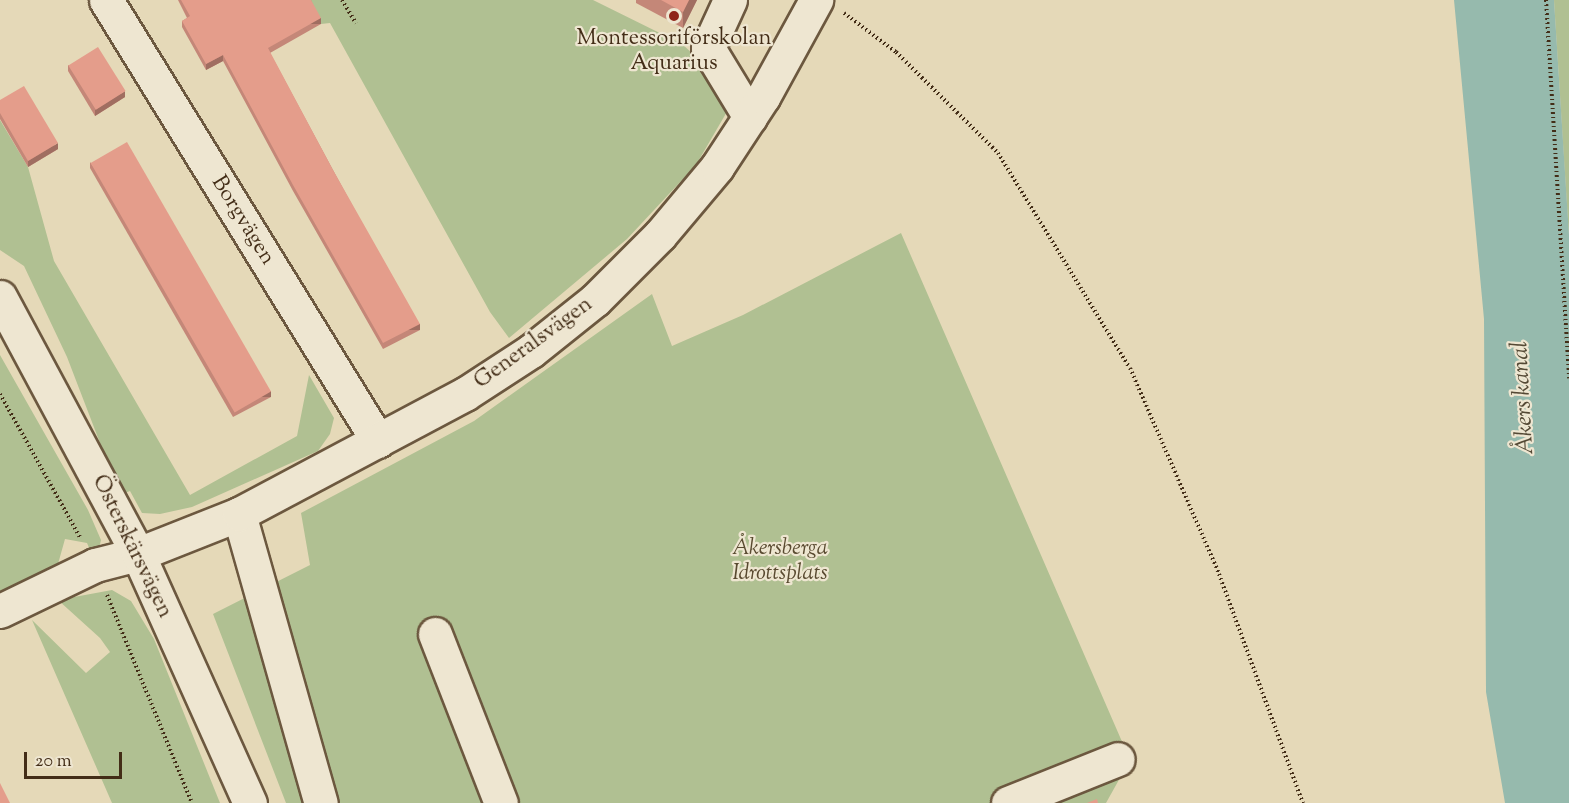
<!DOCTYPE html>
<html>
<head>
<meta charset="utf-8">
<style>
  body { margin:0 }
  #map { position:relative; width:1569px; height:803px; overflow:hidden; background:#e5d9b8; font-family:"Sorts Mill Goudy",serif }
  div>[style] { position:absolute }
  .green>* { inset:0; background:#b0c092 }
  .water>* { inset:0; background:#96baad }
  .path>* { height:4px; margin-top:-2px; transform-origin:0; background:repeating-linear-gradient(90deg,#432d17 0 1.5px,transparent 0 4.5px) }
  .roads { filter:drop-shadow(2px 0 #6c583f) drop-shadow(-2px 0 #6c583f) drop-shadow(0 2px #6c583f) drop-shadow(0 -2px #6c583f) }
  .minor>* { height:33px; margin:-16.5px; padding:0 16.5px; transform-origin:16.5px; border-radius:16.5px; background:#eee6d1 }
  .wall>* { inset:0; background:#c48778 }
  .shaded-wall>* { inset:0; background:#a06e61; transform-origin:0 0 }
  .building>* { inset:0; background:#e49d8b; transform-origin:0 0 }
  .dots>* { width:16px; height:16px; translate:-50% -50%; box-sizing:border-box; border:3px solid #eee6d1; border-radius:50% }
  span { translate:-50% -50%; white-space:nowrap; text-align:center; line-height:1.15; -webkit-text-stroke:4.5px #eee6d1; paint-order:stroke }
  .poi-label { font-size:22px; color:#432d17 }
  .street-label { font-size:22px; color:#432d17 }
  .park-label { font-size:22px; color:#594a30; font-style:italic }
  .water-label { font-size:24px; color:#544935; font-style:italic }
  .scale { position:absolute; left:24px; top:752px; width:98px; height:27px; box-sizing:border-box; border:3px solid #432d17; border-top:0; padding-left:8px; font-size:18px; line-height:21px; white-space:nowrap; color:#432d17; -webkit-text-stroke:4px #eee6d1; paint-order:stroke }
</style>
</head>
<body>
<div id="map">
  <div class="green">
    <div style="clip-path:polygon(307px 0,593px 0,682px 44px,716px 75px,728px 110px,696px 165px,627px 239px,509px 338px,490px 312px,330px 23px,321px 24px)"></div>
    <div style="clip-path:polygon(1554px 0,1569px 0,1569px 234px,1568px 222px)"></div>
    <div style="clip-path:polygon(0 120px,28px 167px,54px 261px,190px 495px,297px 436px,309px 375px,334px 418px,330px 434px,318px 451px,192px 507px,160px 514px,142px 513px,130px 491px,120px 495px,67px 357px,24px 266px,0 250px)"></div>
    <div style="clip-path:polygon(901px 233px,1130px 760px,1106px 803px,286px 803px,213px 614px,310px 565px,301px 513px,474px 421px,652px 294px,672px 346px,743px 315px)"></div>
    <div style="clip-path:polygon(0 355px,88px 510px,101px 540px,98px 553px,93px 557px,87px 543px,65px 539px,58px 564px,0 593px)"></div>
    <div style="clip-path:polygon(112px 590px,131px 601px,154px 639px,220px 803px,112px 803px,32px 620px,86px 673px,110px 652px,100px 638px,58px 600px)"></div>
  </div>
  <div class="water">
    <div style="clip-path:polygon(1454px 0,1554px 0,1569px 235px,1569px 803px,1505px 803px,1486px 692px,1484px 319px)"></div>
  </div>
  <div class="path">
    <div style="left:342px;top:0;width:27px;rotate:59deg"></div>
    <div style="left:1546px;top:0;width:379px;rotate:86.5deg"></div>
    <div style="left:844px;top:13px;width:65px;rotate:36.9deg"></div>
    <div style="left:896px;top:52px;width:144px;rotate:44.7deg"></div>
    <div style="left:998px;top:153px;width:252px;rotate:58.5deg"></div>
    <div style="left:1130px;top:368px;width:224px;rotate:66.6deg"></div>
    <div style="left:1219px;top:574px;width:244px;rotate:69.9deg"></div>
    <div style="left:0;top:394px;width:164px;rotate:60.8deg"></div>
    <div style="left:107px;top:595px;width:225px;rotate:67.8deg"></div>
  </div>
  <div class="roads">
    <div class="minor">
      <div style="left:106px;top:0;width:518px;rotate:58.33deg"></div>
      <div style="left:730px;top:0;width:53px;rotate:114.6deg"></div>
      <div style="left:708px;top:48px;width:81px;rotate:58.7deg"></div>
      <div style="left:0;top:297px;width:292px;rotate:61.8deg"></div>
      <div style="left:138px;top:554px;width:273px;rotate:65.8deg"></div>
      <div style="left:239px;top:514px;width:300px;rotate:74.2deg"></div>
      <div style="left:0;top:611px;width:106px;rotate:-25.8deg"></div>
      <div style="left:95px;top:565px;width:44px;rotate:-14.3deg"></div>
      <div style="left:138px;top:554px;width:109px;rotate:-21.6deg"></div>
      <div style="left:239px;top:514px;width:256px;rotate:-28deg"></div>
      <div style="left:465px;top:394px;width:79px;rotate:-33.1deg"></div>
      <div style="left:531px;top:351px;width:82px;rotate:-38.6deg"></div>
      <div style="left:595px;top:300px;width:92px;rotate:-45deg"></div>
      <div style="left:660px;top:235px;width:89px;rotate:-50deg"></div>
      <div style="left:717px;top:167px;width:84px;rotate:-56.7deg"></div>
      <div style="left:763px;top:97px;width:111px;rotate:-61.3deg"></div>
      <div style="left:435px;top:634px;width:181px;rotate:68.7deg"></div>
      <div style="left:1008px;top:803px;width:118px;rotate:-21.8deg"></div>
    </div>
  </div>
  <div class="wall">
    <div style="clip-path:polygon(178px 0,311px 0,321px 24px,270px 53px,333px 170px,420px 330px,383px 349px,293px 191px,223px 61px,206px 70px,182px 27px,182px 21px,187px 18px)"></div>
    <div style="clip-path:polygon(636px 0,697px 0,683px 28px,636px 3px)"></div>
    <div style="clip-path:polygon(68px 65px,125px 97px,95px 116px,68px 71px)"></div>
    <div style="clip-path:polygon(0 100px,58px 149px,28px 167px,0 119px)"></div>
    <div style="clip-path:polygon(90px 162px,271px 397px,233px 417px,90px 168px)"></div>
  </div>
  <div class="shaded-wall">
    <div style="clip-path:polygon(689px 0,697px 0,683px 28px,683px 12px)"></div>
    <div style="left:321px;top:18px;width:6px;height:61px;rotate:90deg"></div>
    <div style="clip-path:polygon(223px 55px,223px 61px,206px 70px,206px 64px)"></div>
    <div style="clip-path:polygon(125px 91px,125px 97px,95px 116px,95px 110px)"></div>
    <div style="clip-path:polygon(58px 143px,58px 149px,28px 167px,28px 161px)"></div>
    <div style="left:420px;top:324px;width:6px;height:42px;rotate:90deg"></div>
    <div style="left:271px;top:391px;width:6px;height:43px;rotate:90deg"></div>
  </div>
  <div class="building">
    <div style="clip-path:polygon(181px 0,311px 0,321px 18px,268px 48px,333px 170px,420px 324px,383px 343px,293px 185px,223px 55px,206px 64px,182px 21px,190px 16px)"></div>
    <div style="clip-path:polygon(661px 0,689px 0,683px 12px)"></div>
    <div style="left:98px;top:47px;width:52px;height:35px;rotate:58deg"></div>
    <div style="clip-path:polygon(24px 86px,58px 143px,28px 161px,0 113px,0 100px)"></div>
    <div style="left:127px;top:142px;width:288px;height:42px;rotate:60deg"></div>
    <div style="clip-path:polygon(0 783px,10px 803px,0 803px)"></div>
    <div style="clip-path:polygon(1097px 799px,1098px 803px,1087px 803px)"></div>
  </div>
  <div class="dots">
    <div style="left:674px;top:16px;background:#8f2418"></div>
  </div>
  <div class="poi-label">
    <span style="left:674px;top:52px">Montessoriförskolan<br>Aquarius</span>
  </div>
  <div class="street-label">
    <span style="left:242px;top:221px;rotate:58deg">Borgvägen</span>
    <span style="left:534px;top:344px;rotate:-36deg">Generalsvägen</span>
    <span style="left:131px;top:547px;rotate:64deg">Österskärsvägen</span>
  </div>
  <div class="park-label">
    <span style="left:780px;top:562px">Åkersberga<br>Idrottsplats</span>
  </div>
  <div class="water-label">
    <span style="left:1524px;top:398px;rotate:-93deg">Åkers kanal</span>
  </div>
  <div class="scale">20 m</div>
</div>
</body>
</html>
